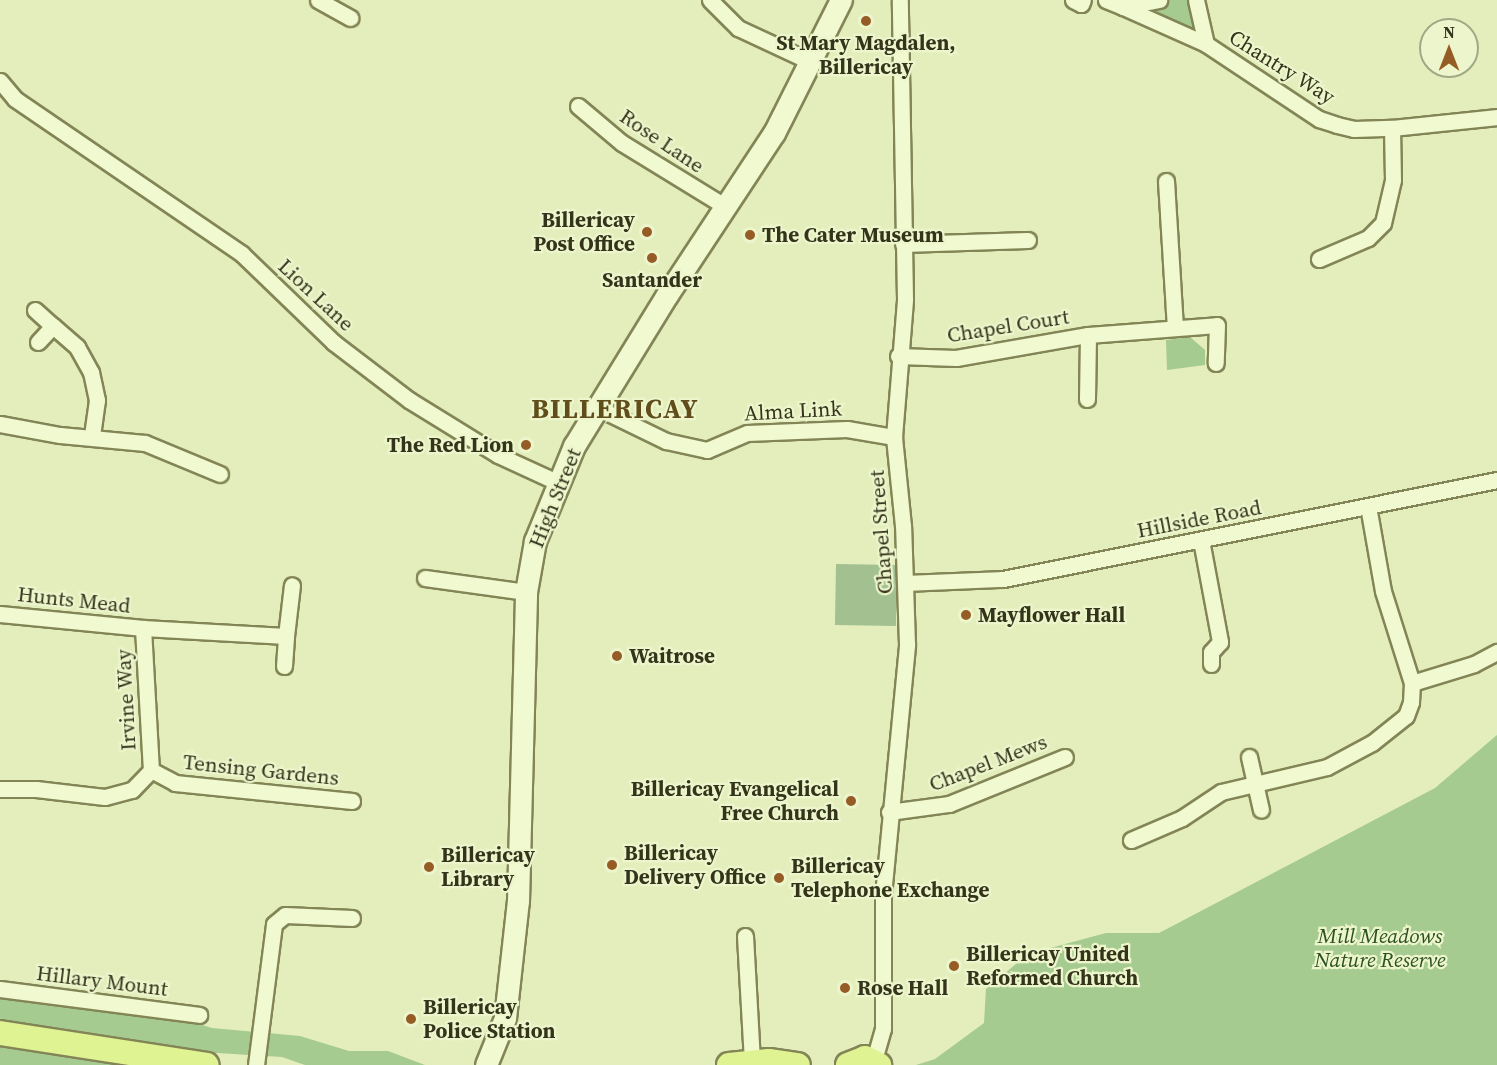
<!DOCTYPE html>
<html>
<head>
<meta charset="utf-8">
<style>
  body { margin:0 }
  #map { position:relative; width:1497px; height:1065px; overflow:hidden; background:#e3eebc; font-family:"Source Serif 4",serif }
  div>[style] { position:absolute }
  .green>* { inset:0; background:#a6cb90 }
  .cemetery>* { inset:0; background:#a2c090; transform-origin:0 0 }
  .roads { filter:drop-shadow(2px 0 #838556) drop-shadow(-2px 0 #838556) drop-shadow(0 2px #838556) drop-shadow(0 -2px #838556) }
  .minor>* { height:15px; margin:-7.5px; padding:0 7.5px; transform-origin:7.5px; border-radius:7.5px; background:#f0f9cf }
  .secondary>* { height:21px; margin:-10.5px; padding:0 10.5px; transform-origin:10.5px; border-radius:10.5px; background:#f0f9cf }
  .primary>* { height:24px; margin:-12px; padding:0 12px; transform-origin:12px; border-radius:12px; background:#e0f392 }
  .dots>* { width:16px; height:16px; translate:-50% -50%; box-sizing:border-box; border:3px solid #ecf5cb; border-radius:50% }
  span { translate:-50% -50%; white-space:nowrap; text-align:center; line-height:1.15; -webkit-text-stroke:4.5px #ecf5cb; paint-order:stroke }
  .poi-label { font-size:21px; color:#34341b; font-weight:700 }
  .right { translate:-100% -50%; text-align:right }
  .left { translate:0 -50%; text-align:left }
  .street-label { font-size:21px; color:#34341b }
  .park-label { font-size:21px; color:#2c5121; font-style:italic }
  .district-label { font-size:27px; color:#614d1a; font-weight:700; letter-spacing:1.5px }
  .north { position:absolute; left:1419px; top:18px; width:60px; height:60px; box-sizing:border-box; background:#ecf5cb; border:2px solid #a2a885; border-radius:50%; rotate:0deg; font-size:16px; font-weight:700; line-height:24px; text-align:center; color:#34341b }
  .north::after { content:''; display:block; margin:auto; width:21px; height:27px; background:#955d25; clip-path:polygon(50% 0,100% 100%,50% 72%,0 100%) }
</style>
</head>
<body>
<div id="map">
  <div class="green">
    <div style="clip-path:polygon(1106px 0,1196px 0,1206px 44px)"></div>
    <div style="clip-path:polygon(1190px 337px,1205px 350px,1205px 365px,1167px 370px,1166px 340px)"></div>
    <div style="clip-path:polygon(1497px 735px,1497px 1065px,916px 1065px,935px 1059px,984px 1023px,986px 989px,1028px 954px,1106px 933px,1159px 933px,1435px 788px)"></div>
    <div style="clip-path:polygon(0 989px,173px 1016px,212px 1028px,300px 1036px,349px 1051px,388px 1051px,425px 1065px,305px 1065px,282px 1057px,218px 1053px,177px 1059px,207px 1065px,0 1065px)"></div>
  </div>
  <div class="cemetery">
    <div style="left:897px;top:565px;width:61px;height:61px;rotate:91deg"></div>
  </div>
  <div class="roads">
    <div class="minor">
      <div style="left:318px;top:0;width:37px;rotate:29deg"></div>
      <div style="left:710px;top:0;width:40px;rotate:45deg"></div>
      <div style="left:738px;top:28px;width:78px;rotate:24.9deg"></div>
      <div style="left:1073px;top:0;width:9px;rotate:27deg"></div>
      <div style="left:1081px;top:4px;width:4px;rotate:-63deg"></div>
      <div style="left:1106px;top:0;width:18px;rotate:22deg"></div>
      <div style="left:1123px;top:7px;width:37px;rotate:-11deg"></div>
      <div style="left:1196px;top:0;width:45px;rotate:77.2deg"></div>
      <div style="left:1123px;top:7px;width:91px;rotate:24deg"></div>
      <div style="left:1206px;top:44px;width:136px;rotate:33.6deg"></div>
      <div style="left:1319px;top:119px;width:19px;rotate:18deg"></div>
      <div style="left:1337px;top:125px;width:17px;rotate:13deg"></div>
      <div style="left:1354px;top:129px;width:38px;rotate:-2deg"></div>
      <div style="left:1392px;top:128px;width:106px;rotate:-6deg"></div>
      <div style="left:0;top:81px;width:23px;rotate:50deg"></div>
      <div style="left:15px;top:99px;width:275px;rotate:34.3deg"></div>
      <div style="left:242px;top:254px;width:127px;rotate:44deg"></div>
      <div style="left:333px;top:342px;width:96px;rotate:37.3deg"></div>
      <div style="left:409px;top:400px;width:105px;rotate:31.7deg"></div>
      <div style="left:498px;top:455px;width:65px;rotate:24.6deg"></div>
      <div style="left:578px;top:106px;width:57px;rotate:40.1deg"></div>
      <div style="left:622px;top:143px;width:122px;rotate:31.6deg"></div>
      <div style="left:1166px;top:181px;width:146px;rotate:86.5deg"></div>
      <div style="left:903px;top:244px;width:125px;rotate:-1.8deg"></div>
      <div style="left:1319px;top:259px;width:53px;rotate:-23.2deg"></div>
      <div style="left:1368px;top:238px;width:21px;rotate:-45deg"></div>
      <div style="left:1383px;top:223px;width:44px;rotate:-76.9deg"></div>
      <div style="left:1393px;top:180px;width:52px;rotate:-91.1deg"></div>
      <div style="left:35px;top:310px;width:24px;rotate:42deg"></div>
      <div style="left:38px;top:342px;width:22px;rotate:-47deg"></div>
      <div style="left:53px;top:326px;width:32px;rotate:41deg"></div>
      <div style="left:77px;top:347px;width:29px;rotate:61deg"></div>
      <div style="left:91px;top:372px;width:29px;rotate:78deg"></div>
      <div style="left:97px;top:400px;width:37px;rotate:98deg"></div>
      <div style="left:898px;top:356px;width:58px;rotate:2deg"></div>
      <div style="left:956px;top:358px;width:134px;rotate:-9.9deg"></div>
      <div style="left:1088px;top:335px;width:129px;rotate:-4.4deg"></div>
      <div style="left:1217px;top:325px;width:38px;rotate:92deg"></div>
      <div style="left:1087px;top:399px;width:64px;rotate:-89.1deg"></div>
      <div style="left:598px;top:408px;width:76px;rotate:25.9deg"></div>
      <div style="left:666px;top:441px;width:42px;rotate:12.4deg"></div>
      <div style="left:707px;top:450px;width:43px;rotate:-23deg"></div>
      <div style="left:747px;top:433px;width:100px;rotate:-2.3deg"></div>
      <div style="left:847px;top:429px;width:48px;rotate:9.7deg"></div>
      <div style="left:0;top:424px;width:61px;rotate:10.4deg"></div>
      <div style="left:60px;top:435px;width:85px;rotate:5.4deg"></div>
      <div style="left:145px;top:443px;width:81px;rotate:22.5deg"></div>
      <div style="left:1201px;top:540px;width:104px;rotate:79.4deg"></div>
      <div style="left:1220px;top:642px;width:13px;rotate:132deg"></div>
      <div style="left:1211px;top:652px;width:12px;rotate:90deg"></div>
      <div style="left:425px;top:578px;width:102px;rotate:7.9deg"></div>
      <div style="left:906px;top:583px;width:97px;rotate:-2.4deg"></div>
      <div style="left:1003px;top:579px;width:504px;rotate:-11.33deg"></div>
      <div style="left:0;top:614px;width:144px;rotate:5.6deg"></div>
      <div style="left:143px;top:628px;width:143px;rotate:3.2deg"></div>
      <div style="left:286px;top:636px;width:51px;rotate:-83.3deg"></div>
      <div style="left:143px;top:628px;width:142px;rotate:86.8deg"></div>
      <div style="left:284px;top:666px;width:30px;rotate:-86deg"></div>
      <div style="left:1412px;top:683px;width:65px;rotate:-17deg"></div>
      <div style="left:1474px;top:664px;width:26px;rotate:-28deg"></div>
      <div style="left:1249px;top:757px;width:54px;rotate:77.2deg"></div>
      <div style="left:0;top:789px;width:36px"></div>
      <div style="left:36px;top:789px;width:69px;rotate:6.6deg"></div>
      <div style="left:105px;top:797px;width:28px;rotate:-15deg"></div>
      <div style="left:132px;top:790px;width:28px;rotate:-46deg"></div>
      <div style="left:151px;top:770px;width:27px;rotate:28deg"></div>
      <div style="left:175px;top:783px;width:178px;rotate:5.8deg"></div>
      <div style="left:889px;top:812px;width:61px;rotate:-7.6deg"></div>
      <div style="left:949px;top:804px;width:125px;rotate:-22.1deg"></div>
      <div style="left:1131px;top:840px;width:56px;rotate:-23.3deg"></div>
      <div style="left:1182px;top:818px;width:47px;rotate:-33.7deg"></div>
      <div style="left:1221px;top:792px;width:109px;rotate:-13.3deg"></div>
      <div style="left:1327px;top:767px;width:51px;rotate:-28.1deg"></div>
      <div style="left:1372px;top:743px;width:43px;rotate:-38.5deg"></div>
      <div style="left:1406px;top:716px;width:15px;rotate:-70deg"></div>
      <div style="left:1411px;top:702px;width:19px;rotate:-87deg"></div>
      <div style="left:1412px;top:683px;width:96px;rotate:-107.5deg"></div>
      <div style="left:1383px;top:591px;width:86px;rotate:-100deg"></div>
      <div style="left:745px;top:936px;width:126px;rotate:86.8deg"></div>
      <div style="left:0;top:989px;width:201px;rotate:7.4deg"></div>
      <div style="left:874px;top:1060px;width:32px;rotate:-74deg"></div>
      <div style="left:883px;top:1029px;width:134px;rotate:-90deg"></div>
      <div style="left:883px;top:895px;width:252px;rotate:-84.5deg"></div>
      <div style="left:907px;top:644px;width:118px;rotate:-91.9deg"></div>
      <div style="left:903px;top:526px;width:89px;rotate:-95.8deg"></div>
      <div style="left:894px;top:437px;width:138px;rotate:-85.4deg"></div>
      <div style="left:905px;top:299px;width:299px;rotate:-91deg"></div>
      <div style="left:256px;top:1065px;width:142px;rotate:-82.7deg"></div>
      <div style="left:274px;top:924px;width:14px;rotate:-39deg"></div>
      <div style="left:285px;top:915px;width:67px;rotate:2.6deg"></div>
    </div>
    <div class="secondary">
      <div style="left:486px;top:1065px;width:51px;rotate:-68deg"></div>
      <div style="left:505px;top:1018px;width:118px;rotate:-83.7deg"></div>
      <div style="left:518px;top:901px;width:309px;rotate:-88.5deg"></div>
      <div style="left:526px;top:592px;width:52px;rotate:-80deg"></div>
      <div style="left:535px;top:541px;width:103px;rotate:-67.7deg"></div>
      <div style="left:574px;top:446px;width:177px;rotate:-58.4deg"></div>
      <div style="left:667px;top:295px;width:194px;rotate:-56.6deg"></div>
      <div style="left:774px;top:133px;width:149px;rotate:-63.3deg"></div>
    </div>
    <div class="primary">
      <div style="left:0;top:1033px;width:209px;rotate:8.8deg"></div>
      <div style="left:729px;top:1065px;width:40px;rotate:-5.7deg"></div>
      <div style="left:769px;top:1061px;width:29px;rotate:8deg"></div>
      <div style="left:848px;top:1065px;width:18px;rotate:-22deg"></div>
      <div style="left:865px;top:1058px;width:16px;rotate:27deg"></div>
    </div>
  </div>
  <div class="dots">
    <div style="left:866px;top:21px;background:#955d25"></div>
    <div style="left:647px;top:232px;background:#955d25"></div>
    <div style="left:750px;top:235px;background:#955d25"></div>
    <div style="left:652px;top:258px;background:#955d25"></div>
    <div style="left:526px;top:445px;background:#955d25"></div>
    <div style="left:966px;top:615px;background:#955d25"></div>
    <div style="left:617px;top:656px;background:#955d25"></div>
    <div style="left:851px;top:801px;background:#955d25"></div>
    <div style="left:612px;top:865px;background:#955d25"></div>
    <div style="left:429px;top:867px;background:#955d25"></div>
    <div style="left:779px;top:878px;background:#955d25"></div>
    <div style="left:954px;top:966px;background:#955d25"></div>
    <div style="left:845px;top:988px;background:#955d25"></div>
    <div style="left:411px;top:1019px;background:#955d25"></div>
  </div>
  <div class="poi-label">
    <span style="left:866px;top:55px">St Mary Magdalen,<br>Billericay</span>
    <span class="right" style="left:635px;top:232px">Billericay<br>Post Office</span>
    <span class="left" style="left:762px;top:235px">The Cater Museum</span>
    <span style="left:652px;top:280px">Santander</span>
    <span class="right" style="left:514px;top:445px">The Red Lion</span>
    <span class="left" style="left:978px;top:615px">Mayflower Hall</span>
    <span class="left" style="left:629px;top:656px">Waitrose</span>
    <span class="right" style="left:839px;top:801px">Billericay Evangelical<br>Free Church</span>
    <span class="left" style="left:624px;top:865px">Billericay<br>Delivery Office</span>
    <span class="left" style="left:441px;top:867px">Billericay<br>Library</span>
    <span class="left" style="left:791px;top:878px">Billericay<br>Telephone Exchange</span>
    <span class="left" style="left:966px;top:966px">Billericay United<br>Reformed Church</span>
    <span class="left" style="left:857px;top:988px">Rose Hall</span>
    <span class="left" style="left:423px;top:1019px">Billericay<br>Police Station</span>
  </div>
  <div class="street-label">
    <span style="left:1282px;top:67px;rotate:32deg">Chantry Way</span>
    <span style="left:662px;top:141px;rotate:34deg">Rose Lane</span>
    <span style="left:316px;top:295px;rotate:43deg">Lion Lane</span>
    <span style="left:1008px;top:326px;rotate:-9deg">Chapel Court</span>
    <span style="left:793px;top:411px;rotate:-3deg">Alma Link</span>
    <span style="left:555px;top:498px;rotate:-68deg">High Street</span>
    <span style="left:1199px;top:519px;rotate:-11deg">Hillside Road</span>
    <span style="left:881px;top:532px;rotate:-94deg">Chapel Street</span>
    <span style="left:74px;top:600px;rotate:6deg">Hunts Mead</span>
    <span style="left:126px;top:700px;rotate:-93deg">Irvine Way</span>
    <span style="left:988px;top:763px;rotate:-21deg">Chapel Mews</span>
    <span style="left:261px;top:770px;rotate:6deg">Tensing Gardens</span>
    <span style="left:102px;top:981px;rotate:7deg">Hillary Mount</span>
  </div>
  <div class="park-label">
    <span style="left:1380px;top:948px">Mill Meadows<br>Nature Reserve</span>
  </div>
  <div class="district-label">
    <span style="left:615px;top:409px">BILLERICAY</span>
  </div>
  <div class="north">N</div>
</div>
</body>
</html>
